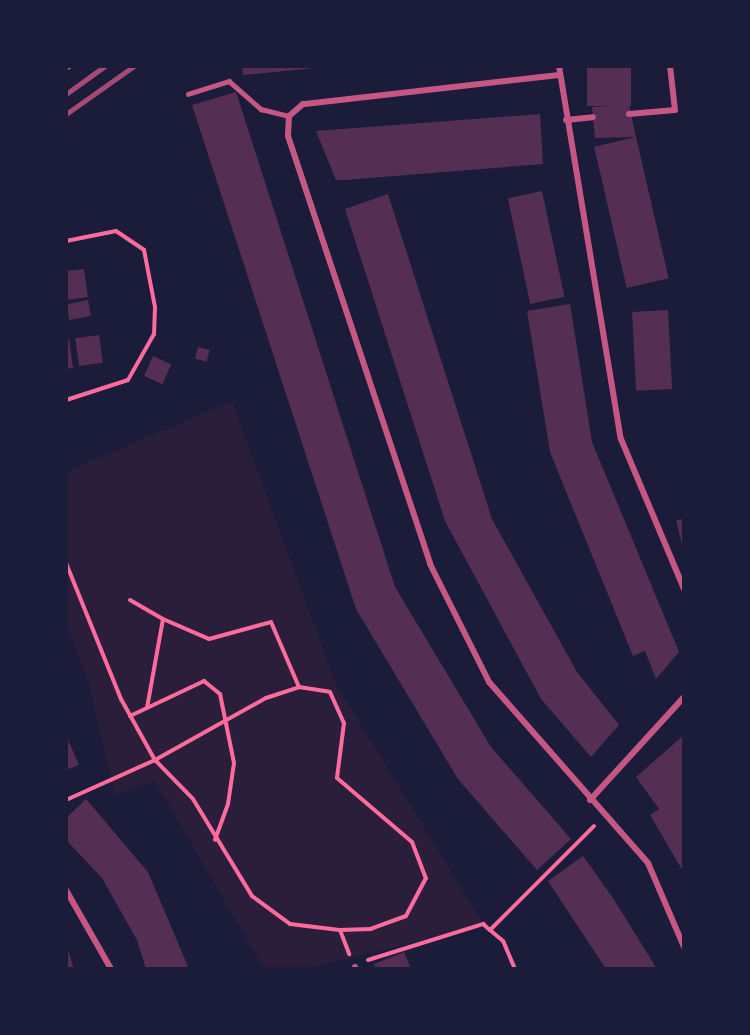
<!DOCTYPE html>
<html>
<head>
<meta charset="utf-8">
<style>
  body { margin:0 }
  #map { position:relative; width:750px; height:1035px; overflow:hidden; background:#1b1b3a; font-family:Overpass,sans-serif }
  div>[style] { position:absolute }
  .green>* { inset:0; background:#2a1e3b }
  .building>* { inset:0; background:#542f53; transform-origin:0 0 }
  .path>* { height:4px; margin:-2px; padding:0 2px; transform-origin:2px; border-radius:2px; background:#ff6b9d }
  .service>* { height:4.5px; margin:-2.25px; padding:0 2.25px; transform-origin:2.25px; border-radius:2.25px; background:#c65784 }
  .minor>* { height:6px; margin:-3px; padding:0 3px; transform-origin:3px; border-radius:3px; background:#c65784 }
  .rail>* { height:4.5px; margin:-2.25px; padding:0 2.25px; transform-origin:2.25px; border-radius:2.25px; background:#a44b75 }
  span { translate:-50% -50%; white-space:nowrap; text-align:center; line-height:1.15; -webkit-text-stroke:6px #1b1b3a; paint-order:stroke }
  .frame { position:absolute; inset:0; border:68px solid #1b1b3a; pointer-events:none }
</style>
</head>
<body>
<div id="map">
  <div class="green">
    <div style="clip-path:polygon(232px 401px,336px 684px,484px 925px,306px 969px,264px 969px,155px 781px,115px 796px,89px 684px,66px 623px,66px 472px)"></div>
  </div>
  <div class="building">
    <div style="clip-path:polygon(242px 66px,316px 66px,316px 68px,243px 75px)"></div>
    <div style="left:587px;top:66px;width:44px;height:40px"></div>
    <div style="clip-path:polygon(236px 92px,395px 587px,491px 747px,571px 839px,537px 870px,458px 779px,356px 609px,192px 105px)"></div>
    <div style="clip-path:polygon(629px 105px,636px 137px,595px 138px,592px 107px)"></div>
    <div style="clip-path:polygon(540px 114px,543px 164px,345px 180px,336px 180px,316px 131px)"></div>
    <div style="left:636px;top:137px;width:145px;height:43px;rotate:77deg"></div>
    <div style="left:542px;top:191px;width:108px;height:35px;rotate:78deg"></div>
    <div style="clip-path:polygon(388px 194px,492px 519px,577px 672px,619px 725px,591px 757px,541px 699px,445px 521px,345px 209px)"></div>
    <div style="clip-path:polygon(84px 269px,88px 297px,66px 300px,66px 271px)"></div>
    <div style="left:88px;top:300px;width:16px;height:22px;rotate:79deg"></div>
    <div style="clip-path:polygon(570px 304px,592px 442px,679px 652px,656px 679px,645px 651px,633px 656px,550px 452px,527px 311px)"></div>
    <div style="left:668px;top:310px;width:79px;height:36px;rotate:87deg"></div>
    <div style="left:99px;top:335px;width:28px;height:24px;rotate:82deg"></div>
    <div style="clip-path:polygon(69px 339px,73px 368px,66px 369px,66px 340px)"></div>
    <div style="left:198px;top:347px;width:12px;height:12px;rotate:14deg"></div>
    <div style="left:153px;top:356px;width:20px;height:22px;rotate:24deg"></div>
    <div style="clip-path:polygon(684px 519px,684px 553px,676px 520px)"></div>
    <div style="clip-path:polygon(66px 735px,79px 765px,66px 770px)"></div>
    <div style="clip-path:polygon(684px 735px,684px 873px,650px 815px,659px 809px,636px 777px)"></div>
    <div style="clip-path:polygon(86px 799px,148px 872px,189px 969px,146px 969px,137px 940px,102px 878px,66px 840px,66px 818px)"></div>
    <div style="clip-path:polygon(583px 856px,613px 898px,657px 969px,606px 969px,548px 881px)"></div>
    <div style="clip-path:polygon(66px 944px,74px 969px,66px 969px)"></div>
    <div style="clip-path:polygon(404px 952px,411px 969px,376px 969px,374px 964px)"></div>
  </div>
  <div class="path">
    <div style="left:66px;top:241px;width:51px;rotate:-11.3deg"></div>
    <div style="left:116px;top:231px;width:34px;rotate:34deg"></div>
    <div style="left:144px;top:250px;width:58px;rotate:79.1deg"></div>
    <div style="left:155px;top:307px;width:27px;rotate:92deg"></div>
    <div style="left:154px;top:334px;width:53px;rotate:119.5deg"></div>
    <div style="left:128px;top:380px;width:65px;rotate:162.1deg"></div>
    <div style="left:66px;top:563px;width:147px;rotate:68deg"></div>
    <div style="left:121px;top:699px;width:70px;rotate:60.9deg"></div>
    <div style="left:155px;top:760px;width:127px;rotate:-29.2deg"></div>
    <div style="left:266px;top:698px;width:35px;rotate:-18deg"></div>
    <div style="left:299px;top:687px;width:31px;rotate:9deg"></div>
    <div style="left:330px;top:692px;width:34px;rotate:66deg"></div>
    <div style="left:344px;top:723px;width:55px;rotate:97.3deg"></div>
    <div style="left:337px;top:778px;width:99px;rotate:40.5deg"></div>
    <div style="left:412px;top:842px;width:39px;rotate:69deg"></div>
    <div style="left:426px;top:878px;width:43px;rotate:117.8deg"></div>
    <div style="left:406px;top:916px;width:37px;rotate:160deg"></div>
    <div style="left:371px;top:929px;width:31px;rotate:178deg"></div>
    <div style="left:130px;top:600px;width:38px;rotate:30deg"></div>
    <div style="left:147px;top:708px;width:90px;rotate:-79.8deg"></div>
    <div style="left:163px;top:619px;width:50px;rotate:23.5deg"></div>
    <div style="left:209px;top:639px;width:64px;rotate:-15.3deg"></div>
    <div style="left:271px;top:622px;width:71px;rotate:66.7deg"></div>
    <div style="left:130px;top:716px;width:82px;rotate:-25.3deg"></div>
    <div style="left:204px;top:681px;width:21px;rotate:39deg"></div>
    <div style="left:220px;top:694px;width:70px;rotate:78.5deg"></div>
    <div style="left:234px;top:763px;width:41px;rotate:98.3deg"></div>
    <div style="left:228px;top:804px;width:38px;rotate:110deg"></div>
    <div style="left:66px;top:800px;width:98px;rotate:-24.2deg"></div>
    <div style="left:155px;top:760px;width:54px;rotate:45.7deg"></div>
    <div style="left:193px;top:799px;width:114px;rotate:58.7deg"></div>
    <div style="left:252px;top:896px;width:47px;rotate:36.4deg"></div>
    <div style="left:290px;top:924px;width:50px;rotate:6.8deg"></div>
    <div style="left:340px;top:930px;width:26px;rotate:69deg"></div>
    <div style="left:368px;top:960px;width:121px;rotate:-17.4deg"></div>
    <div style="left:483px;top:924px;width:9px;rotate:41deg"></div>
    <div style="left:515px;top:969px;width:30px;rotate:-113deg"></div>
    <div style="left:503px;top:941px;width:17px;rotate:-140deg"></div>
    <div style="left:490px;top:930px;width:147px;rotate:-45deg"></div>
  </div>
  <div class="service">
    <div style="left:188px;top:94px;width:43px;rotate:-17.6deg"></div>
    <div style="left:229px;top:81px;width:43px;rotate:41.2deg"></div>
    <div style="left:261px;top:109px;width:29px;rotate:14deg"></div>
  </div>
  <div class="minor">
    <div style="left:559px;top:66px;width:378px;rotate:80.6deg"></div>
    <div style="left:621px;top:439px;width:163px;rotate:67.2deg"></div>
    <div style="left:66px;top:68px;width:4px;rotate:-34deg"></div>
    <div style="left:559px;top:75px;width:258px;rotate:173.5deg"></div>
    <div style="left:303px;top:104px;width:18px;rotate:139deg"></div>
    <div style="left:289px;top:116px;width:20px;rotate:93deg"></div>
    <div style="left:288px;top:136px;width:451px;rotate:71.6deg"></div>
    <div style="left:430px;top:564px;width:132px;rotate:63.4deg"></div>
    <div style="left:489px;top:682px;width:241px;rotate:48.7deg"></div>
    <div style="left:648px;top:863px;width:91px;rotate:66.8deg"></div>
    <div style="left:629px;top:114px;width:46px;rotate:-5deg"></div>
    <div style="left:675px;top:110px;width:44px;rotate:-96.5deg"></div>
    <div style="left:566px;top:120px;width:27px;rotate:-6deg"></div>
    <div style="left:590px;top:800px;width:139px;rotate:-47.6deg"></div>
    <div style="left:66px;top:890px;width:91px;rotate:60.3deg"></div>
    <div style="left:355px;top:967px;width:2px;rotate:63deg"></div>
  </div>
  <div class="rail">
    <div style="left:66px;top:94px;width:48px;rotate:-35.7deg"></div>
    <div style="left:66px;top:114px;width:83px;rotate:-35.2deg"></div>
  </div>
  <div class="frame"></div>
</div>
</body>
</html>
